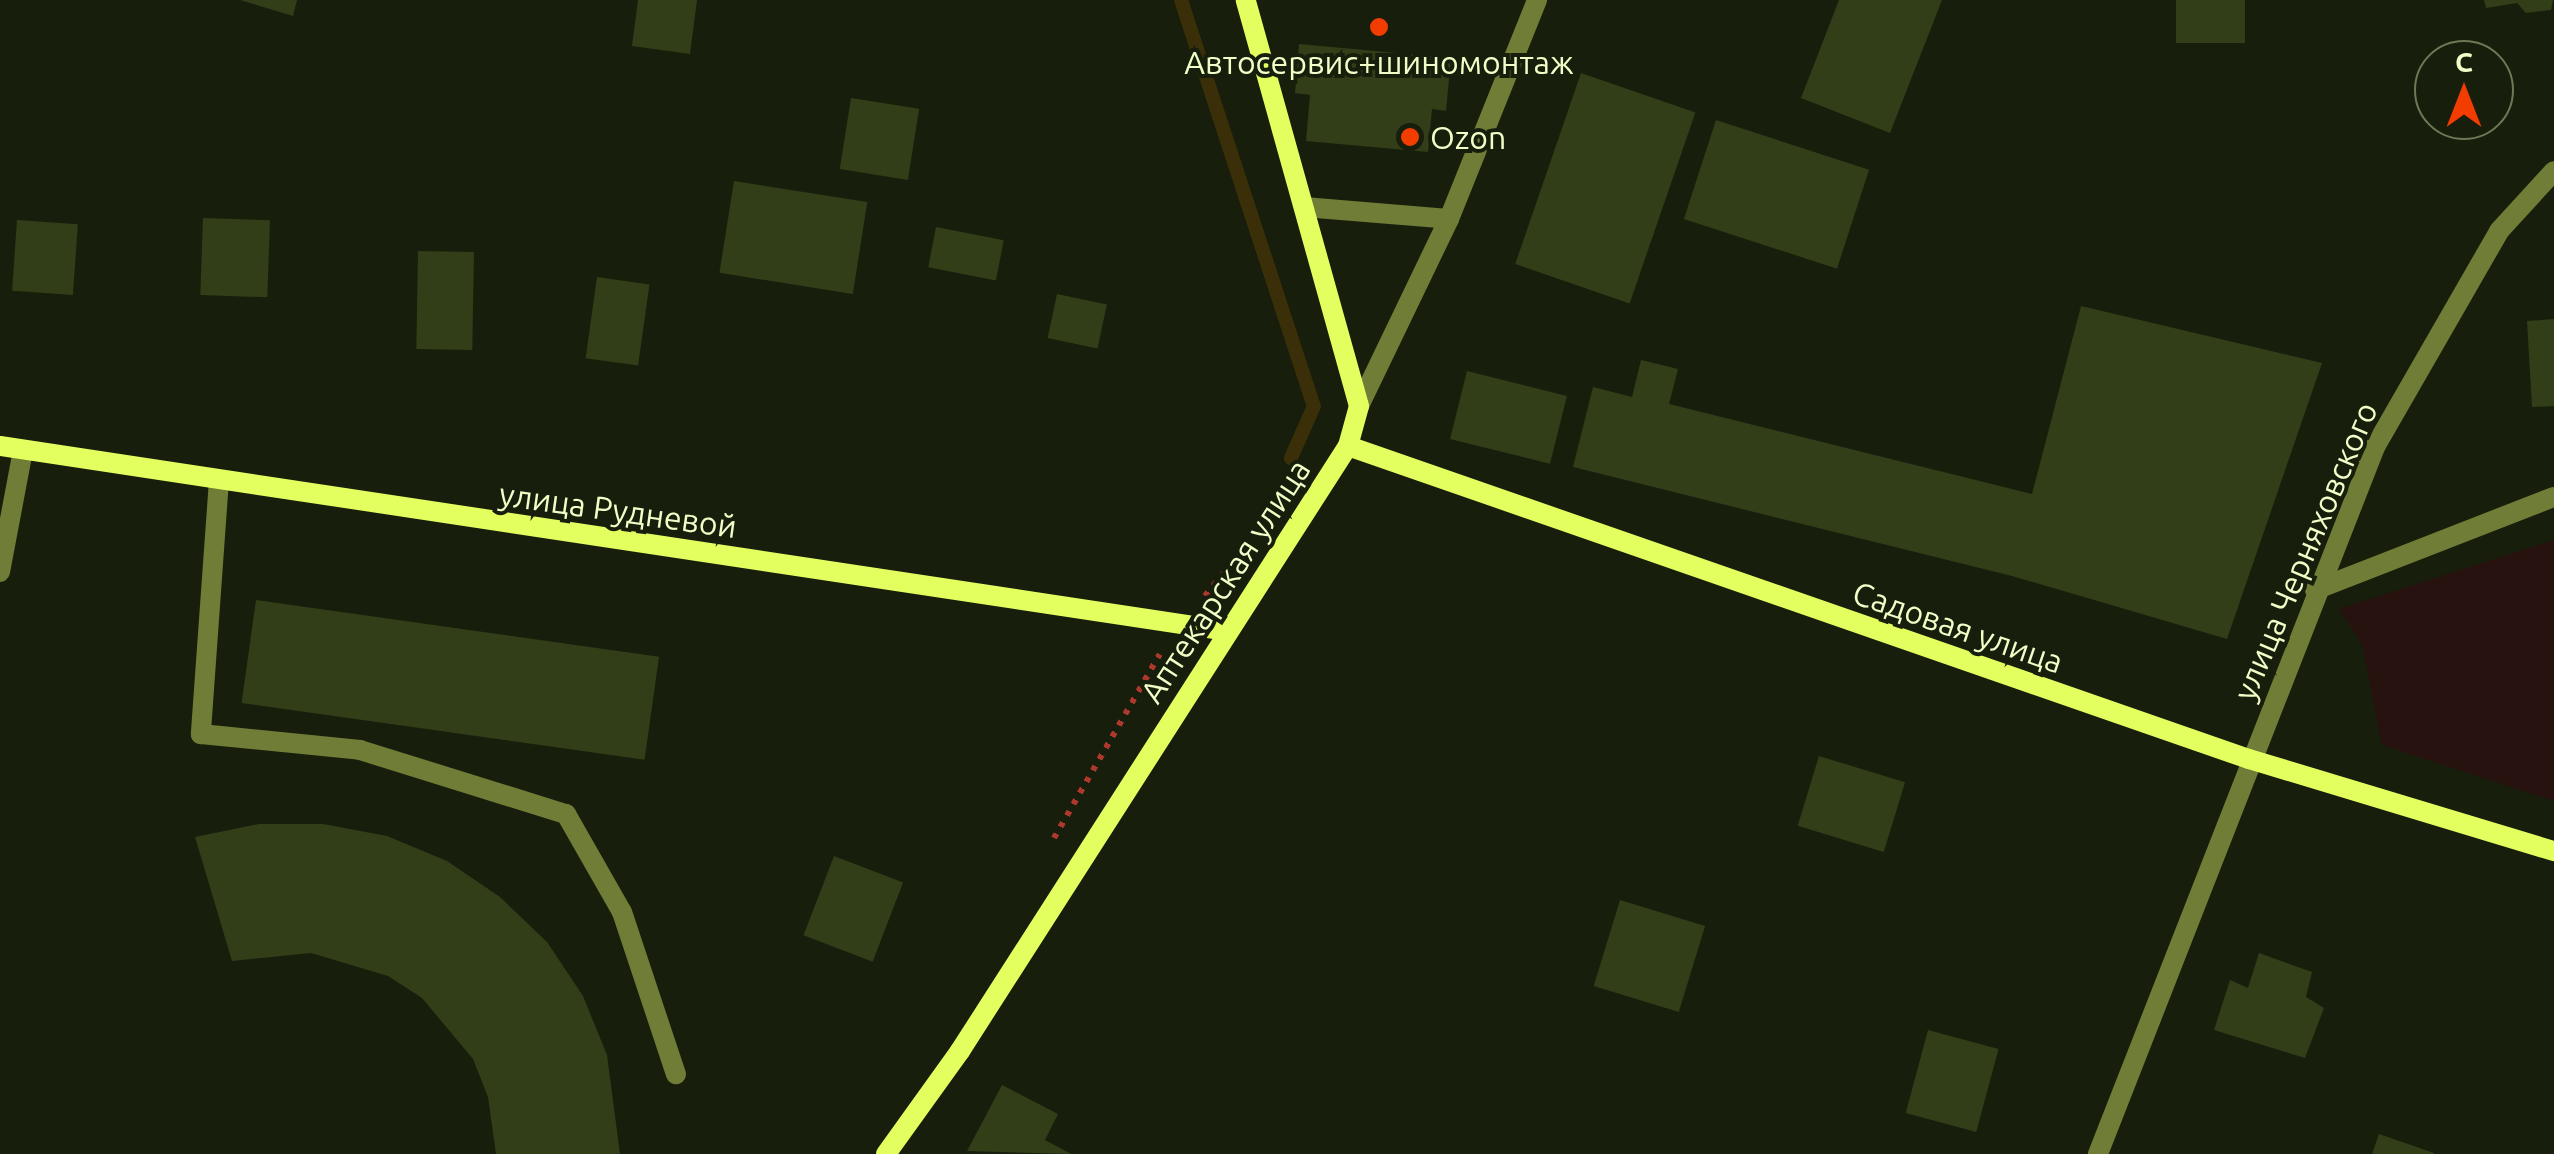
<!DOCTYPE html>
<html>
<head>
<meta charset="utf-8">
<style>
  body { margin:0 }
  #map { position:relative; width:2554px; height:1154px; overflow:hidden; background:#181e0c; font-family:Ubuntu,sans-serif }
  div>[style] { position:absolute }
  .green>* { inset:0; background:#27120f }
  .stream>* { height:14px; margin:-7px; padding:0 7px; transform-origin:7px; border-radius:7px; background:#3a2f08 }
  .building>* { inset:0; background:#313e18; transform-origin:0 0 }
  .path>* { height:6px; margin-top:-3px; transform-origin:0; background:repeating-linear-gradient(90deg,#af382d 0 5px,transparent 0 13px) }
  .lane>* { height:20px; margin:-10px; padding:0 10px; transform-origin:10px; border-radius:10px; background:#6f7d36 }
  .street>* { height:20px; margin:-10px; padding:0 10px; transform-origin:10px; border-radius:10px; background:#6f7d36 }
  .secondary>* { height:20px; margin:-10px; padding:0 10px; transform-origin:10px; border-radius:10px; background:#e3ff5f }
  .dots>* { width:28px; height:28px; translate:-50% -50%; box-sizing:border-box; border:5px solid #181e0c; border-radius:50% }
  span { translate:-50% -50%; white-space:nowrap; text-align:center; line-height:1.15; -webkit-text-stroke:8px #181e0c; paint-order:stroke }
  .poi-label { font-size:32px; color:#f0ffc8 }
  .left { translate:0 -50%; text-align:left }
  .street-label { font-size:32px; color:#f0ffc8 }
  .north { position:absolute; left:2414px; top:40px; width:100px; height:100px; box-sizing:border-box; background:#181e0c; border:2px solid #6e7857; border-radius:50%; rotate:0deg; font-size:28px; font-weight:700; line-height:40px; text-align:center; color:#f0ffc8 }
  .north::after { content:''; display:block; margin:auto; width:35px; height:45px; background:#f33d00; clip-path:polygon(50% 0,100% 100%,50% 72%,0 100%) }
</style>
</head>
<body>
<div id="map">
  <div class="green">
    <div style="clip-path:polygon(2554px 540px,2554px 801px,2382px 745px,2362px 644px,2339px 609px)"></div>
  </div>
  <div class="stream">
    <div style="left:1181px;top:0;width:427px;rotate:71.9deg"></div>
    <div style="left:1314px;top:406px;width:57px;rotate:113.9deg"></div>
  </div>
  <div class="building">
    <div style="clip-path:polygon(240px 0,297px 0,293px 16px)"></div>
    <div style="clip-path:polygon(638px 0,697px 0,690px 54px,632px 46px)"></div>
    <div style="clip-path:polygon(1839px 0,1942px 0,1890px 133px,1801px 98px)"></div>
    <div style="left:2176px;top:0;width:69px;height:43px"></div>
    <div style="clip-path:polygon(2484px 0,2553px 0,2551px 10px,2526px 13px,2517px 3px,2486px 8px)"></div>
    <div style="clip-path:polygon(1299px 44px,1451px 58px,1446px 111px,1432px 109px,1428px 152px,1306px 141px,1310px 95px,1295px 93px)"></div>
    <div style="left:1581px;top:73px;width:121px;height:202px;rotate:19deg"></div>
    <div style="left:851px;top:98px;width:69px;height:72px;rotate:9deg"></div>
    <div style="left:1716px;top:120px;width:161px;height:104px;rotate:18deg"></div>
    <div style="left:734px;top:181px;width:135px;height:93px;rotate:9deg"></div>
    <div style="left:203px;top:218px;width:67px;height:77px;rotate:2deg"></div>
    <div style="left:17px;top:220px;width:61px;height:71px;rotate:4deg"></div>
    <div style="left:936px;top:227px;width:69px;height:41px;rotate:11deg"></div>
    <div style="left:418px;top:251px;width:56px;height:98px;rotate:1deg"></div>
    <div style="left:597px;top:277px;width:53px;height:82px;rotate:8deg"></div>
    <div style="left:1057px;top:294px;width:51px;height:45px;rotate:12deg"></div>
    <div style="clip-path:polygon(2081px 306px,2322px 363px,2227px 639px,2012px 576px,1573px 467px,1593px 387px,1632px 397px,1641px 360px,1678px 369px,1669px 404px,2032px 494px)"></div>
    <div style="clip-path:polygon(2554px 319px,2554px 406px,2532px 407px,2527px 321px)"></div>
    <div style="left:1467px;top:371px;width:103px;height:70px;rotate:14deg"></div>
    <div style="left:256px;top:600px;width:407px;height:104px;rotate:8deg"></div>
    <div style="left:1819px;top:756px;width:90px;height:73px;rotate:17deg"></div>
    <div style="clip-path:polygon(259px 824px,323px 824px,387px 836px,447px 861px,500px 897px,547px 942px,583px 996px,607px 1055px,620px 1154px,496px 1154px,488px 1097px,473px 1059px,422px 998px,388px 976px,311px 953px,232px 961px,195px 837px)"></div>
    <div style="left:834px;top:856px;width:74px;height:85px;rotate:21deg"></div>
    <div style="left:1620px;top:900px;width:89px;height:90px;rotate:17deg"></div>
    <div style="clip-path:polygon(2259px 953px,2312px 972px,2306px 997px,2324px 1008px,2305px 1058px,2214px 1030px,2230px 980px,2248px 988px)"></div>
    <div style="left:1928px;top:1030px;width:73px;height:86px;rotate:15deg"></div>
    <div style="clip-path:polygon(1002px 1085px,1058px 1114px,1045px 1140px,1071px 1154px,967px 1151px)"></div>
    <div style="clip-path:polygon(2379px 1134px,2434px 1153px,2434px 1154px,2372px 1154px)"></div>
  </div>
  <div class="path">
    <div style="left:1205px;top:596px;width:38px;rotate:-51deg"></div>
    <div style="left:1054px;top:838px;width:212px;rotate:-60.1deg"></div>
  </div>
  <div class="lane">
    <div style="left:219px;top:480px;width:255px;rotate:94.1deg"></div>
    <div style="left:201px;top:734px;width:160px;rotate:5.7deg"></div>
    <div style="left:360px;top:750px;width:216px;rotate:17.3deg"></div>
    <div style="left:566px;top:814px;width:113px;rotate:60.3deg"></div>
    <div style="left:622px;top:912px;width:171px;rotate:71.6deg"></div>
    <div style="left:0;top:572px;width:124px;rotate:-79.3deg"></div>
    <div style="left:2315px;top:590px;width:256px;rotate:-21.3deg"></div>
  </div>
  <div class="street">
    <div style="left:1304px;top:207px;width:145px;rotate:4.7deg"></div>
    <div style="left:1359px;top:406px;width:208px;rotate:-64.3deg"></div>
    <div style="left:1449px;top:219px;width:236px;rotate:-68.1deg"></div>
    <div style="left:2098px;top:1154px;width:759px;rotate:-68.6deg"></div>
    <div style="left:2375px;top:447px;width:249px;rotate:-60.1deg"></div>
    <div style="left:2499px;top:231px;width:81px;rotate:-47.5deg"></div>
  </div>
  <div class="secondary">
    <div style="left:0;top:446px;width:1242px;rotate:8.57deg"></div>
    <div style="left:1348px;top:446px;width:954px;rotate:19.16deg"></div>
    <div style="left:2249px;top:759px;width:319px;rotate:16.8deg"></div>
    <div style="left:886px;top:1154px;width:127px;rotate:-54.3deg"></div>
    <div style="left:960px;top:1051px;width:719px;rotate:-57.33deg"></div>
    <div style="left:1348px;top:446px;width:41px;rotate:-74.6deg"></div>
    <div style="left:1359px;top:406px;width:421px;rotate:-105.6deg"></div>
  </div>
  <div class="dots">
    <div style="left:1379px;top:27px;background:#f33d00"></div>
    <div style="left:1410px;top:137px;background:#f33d00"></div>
  </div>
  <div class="poi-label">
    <span style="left:1379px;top:62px">Автосервис+шиномонтаж</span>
    <span class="left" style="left:1430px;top:137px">Ozon</span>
  </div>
  <div class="street-label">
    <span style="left:618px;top:510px;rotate:8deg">улица Рудневой</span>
    <span style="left:2305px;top:551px;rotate:-67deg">улица Черняховского</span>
    <span style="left:1225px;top:581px;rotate:-57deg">Аптекарская улица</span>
    <span style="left:1958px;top:627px;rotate:19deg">Садовая улица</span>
  </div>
  <div class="north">С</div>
</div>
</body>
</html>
